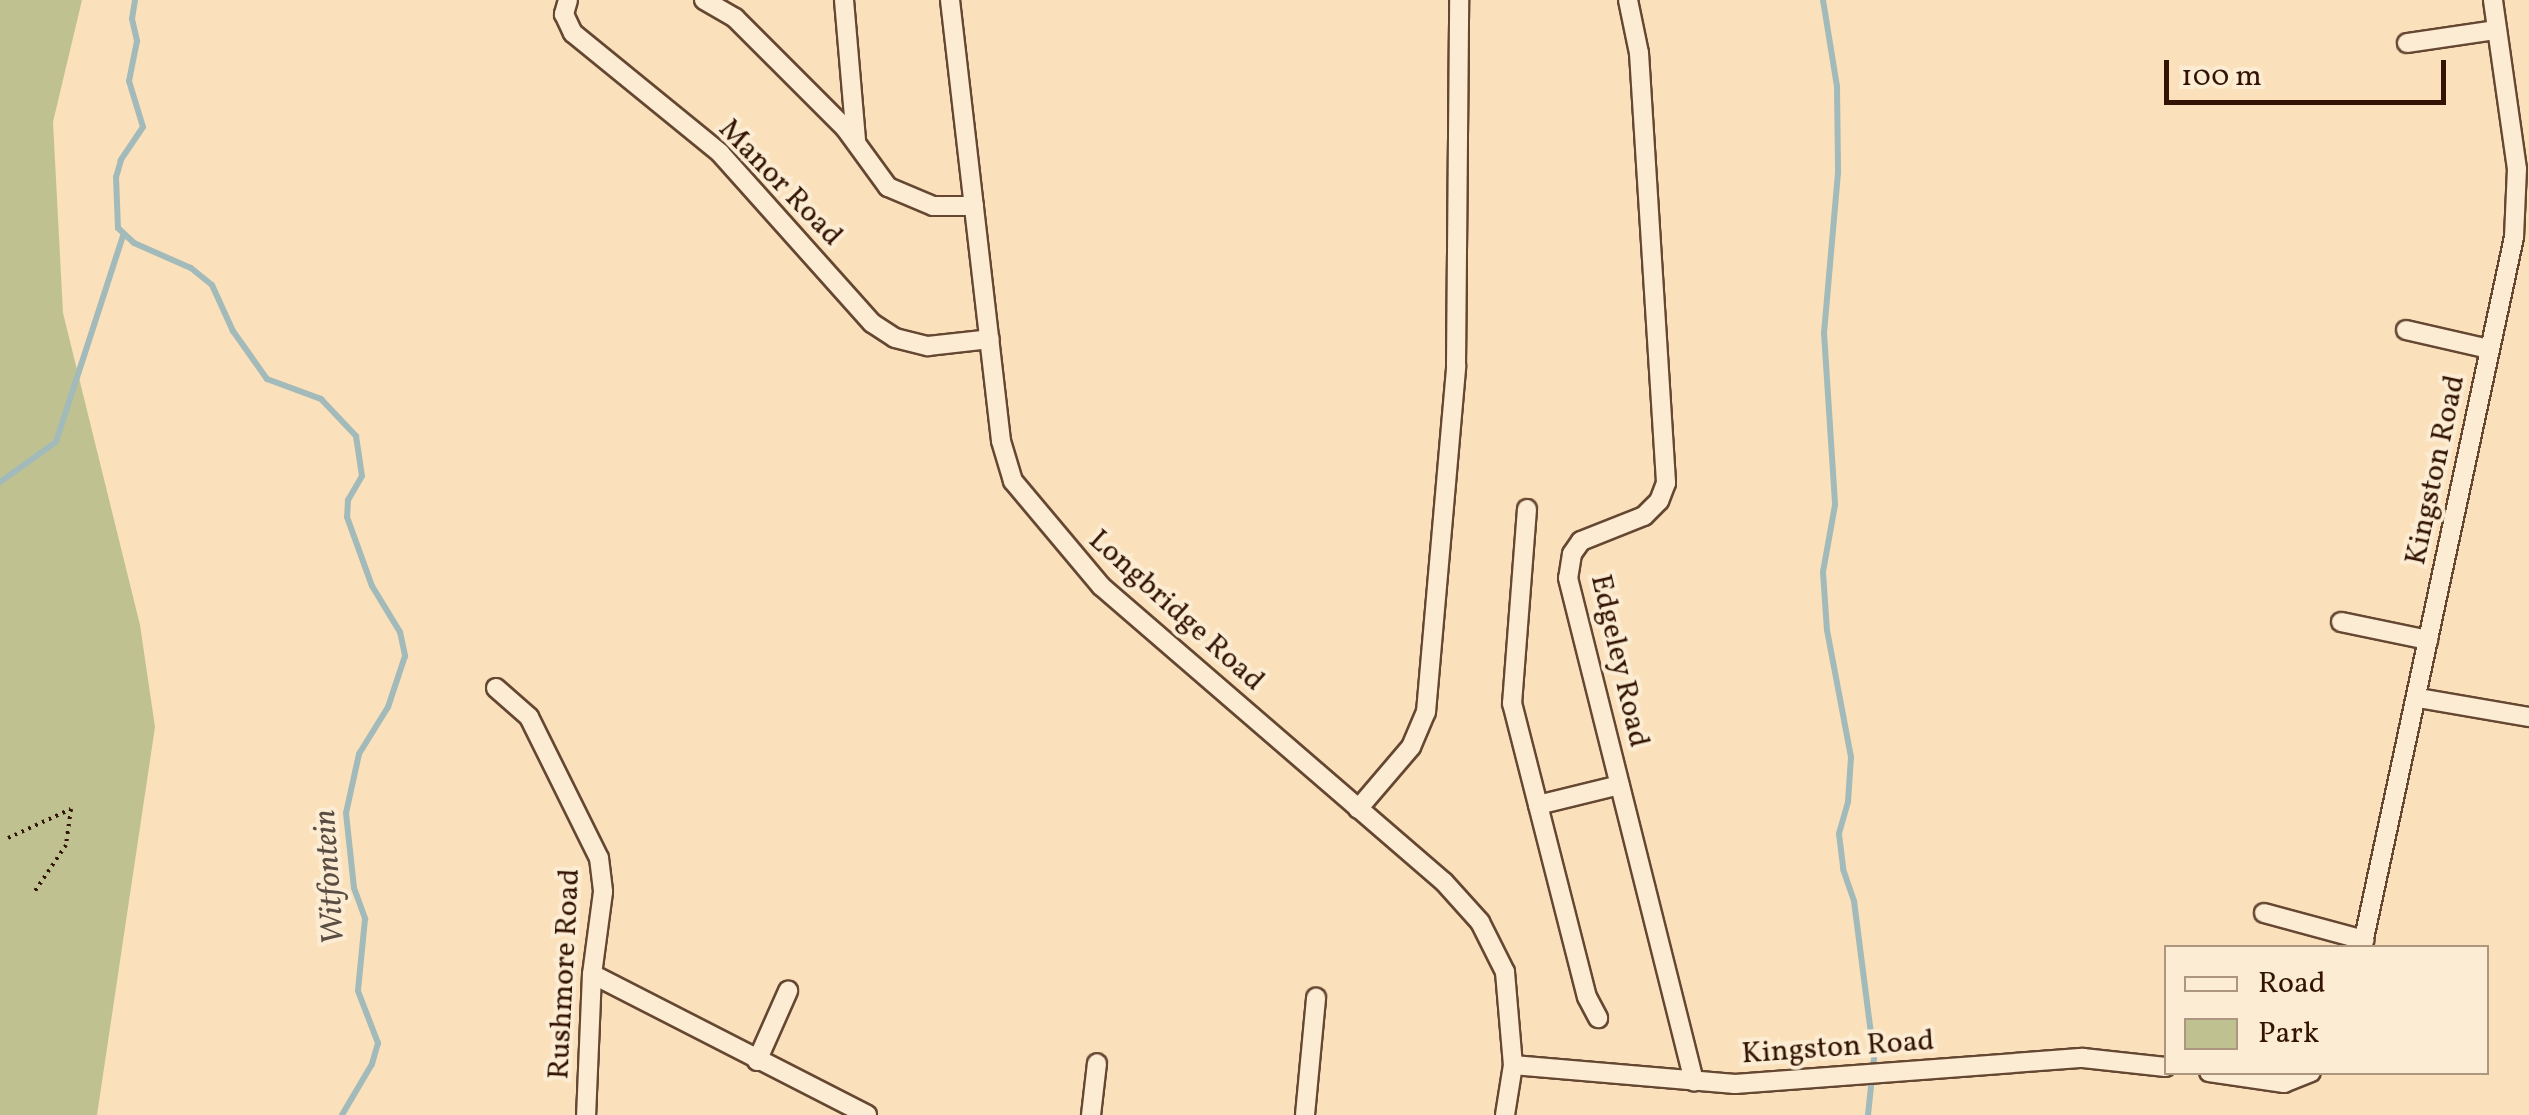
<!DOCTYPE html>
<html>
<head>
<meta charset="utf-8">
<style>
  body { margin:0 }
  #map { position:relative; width:2529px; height:1115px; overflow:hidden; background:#fae1bb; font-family:Vollkorn,serif }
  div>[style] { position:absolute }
  .green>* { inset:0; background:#bfc290 }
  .stream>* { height:6px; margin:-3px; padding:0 3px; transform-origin:3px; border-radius:3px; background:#a2bbba }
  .path>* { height:4px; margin-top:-2px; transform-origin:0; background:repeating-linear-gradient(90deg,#331404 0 2.5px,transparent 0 7.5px) }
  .roads { filter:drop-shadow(2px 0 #654732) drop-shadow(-2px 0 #654732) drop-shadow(0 2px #654732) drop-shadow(0 -2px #654732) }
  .minor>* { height:18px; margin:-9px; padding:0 9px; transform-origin:9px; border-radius:9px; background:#fcecd3 }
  span { translate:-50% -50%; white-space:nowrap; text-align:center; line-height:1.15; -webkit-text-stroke:8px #fcecd3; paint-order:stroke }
  .street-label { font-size:30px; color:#331404 }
  .water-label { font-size:32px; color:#5a4e44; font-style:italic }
  .legend { position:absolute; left:2164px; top:945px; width:325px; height:130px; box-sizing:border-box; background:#fcecd3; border:2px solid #ac9680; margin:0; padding:12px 18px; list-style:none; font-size:30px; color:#331404 }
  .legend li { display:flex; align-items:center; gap:20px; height:50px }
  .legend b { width:50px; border:2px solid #ac9680 }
  .scale { position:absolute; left:2164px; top:60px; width:282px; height:45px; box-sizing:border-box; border:5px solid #331404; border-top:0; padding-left:12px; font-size:30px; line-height:35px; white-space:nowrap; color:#331404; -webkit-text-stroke:8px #fcecd3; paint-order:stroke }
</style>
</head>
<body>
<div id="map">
  <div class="green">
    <div style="clip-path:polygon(0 0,82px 0,53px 122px,63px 313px,140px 625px,155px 727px,97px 1115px,0 1115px)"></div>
  </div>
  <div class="stream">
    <div style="left:135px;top:0;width:19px;rotate:99deg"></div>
    <div style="left:132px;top:19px;width:23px;rotate:77deg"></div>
    <div style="left:137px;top:41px;width:41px;rotate:101.3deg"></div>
    <div style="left:129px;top:81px;width:48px;rotate:73.1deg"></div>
    <div style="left:143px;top:127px;width:40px;rotate:124deg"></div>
    <div style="left:121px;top:160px;width:18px;rotate:106deg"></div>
    <div style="left:116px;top:177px;width:51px;rotate:87.8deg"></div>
    <div style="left:118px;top:228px;width:22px;rotate:43deg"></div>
    <div style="left:134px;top:243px;width:62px;rotate:23.7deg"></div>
    <div style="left:191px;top:268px;width:27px;rotate:39deg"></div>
    <div style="left:212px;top:285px;width:51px;rotate:65.5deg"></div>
    <div style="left:233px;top:331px;width:59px;rotate:54.7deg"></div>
    <div style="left:267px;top:379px;width:58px;rotate:20.3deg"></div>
    <div style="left:321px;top:399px;width:51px;rotate:46.6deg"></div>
    <div style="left:356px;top:436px;width:40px;rotate:81.5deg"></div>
    <div style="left:362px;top:476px;width:28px;rotate:120deg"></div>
    <div style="left:348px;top:500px;width:17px;rotate:93deg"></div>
    <div style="left:347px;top:517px;width:73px;rotate:70.1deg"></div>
    <div style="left:372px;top:586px;width:54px;rotate:58.7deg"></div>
    <div style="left:400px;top:632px;width:25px;rotate:78deg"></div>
    <div style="left:405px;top:656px;width:54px;rotate:108.4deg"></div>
    <div style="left:388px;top:707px;width:55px;rotate:121.7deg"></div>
    <div style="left:359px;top:754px;width:60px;rotate:102.4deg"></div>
    <div style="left:346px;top:813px;width:75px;rotate:83.9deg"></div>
    <div style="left:354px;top:888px;width:33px;rotate:70deg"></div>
    <div style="left:365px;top:919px;width:72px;rotate:95.6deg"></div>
    <div style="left:358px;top:991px;width:56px;rotate:69deg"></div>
    <div style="left:378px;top:1043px;width:22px;rotate:106deg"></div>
    <div style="left:372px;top:1064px;width:59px;rotate:120.5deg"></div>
    <div style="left:1823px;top:0;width:87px;rotate:80.8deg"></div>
    <div style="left:1837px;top:86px;width:87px;rotate:89.3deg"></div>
    <div style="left:1838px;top:173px;width:161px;rotate:95deg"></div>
    <div style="left:1824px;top:333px;width:172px;rotate:86.3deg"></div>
    <div style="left:1835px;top:505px;width:68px;rotate:100.2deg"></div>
    <div style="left:1823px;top:572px;width:58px;rotate:86.1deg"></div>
    <div style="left:1827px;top:630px;width:129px;rotate:79.3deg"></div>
    <div style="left:1851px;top:757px;width:45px;rotate:93.8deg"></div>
    <div style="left:1848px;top:802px;width:33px;rotate:106deg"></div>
    <div style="left:1839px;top:834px;width:35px;rotate:83deg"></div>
    <div style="left:1843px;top:869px;width:34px;rotate:71deg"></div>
    <div style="left:1854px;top:901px;width:158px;rotate:82.7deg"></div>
    <div style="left:1874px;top:1058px;width:57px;rotate:96deg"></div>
    <div style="left:0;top:482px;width:69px;rotate:-35.5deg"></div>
    <div style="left:56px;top:442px;width:217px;rotate:-72deg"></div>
  </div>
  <div class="path">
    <div style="left:8px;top:838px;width:69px;rotate:-24.7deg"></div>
    <div style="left:71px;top:809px;width:36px;rotate:98deg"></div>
    <div style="left:66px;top:845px;width:59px;rotate:124deg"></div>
  </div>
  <div class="roads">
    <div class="minor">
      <div style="left:568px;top:0;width:15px;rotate:106deg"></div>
      <div style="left:564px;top:14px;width:21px;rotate:65deg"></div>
      <div style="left:573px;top:33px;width:190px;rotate:39.2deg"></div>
      <div style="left:720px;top:153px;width:228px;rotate:48.2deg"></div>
      <div style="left:872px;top:323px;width:27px;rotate:33deg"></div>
      <div style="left:895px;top:338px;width:34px;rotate:14deg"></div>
      <div style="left:928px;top:346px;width:62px;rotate:-6.4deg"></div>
      <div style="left:704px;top:0;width:36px;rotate:30deg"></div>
      <div style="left:735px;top:18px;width:156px;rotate:45deg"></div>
      <div style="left:845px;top:128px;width:73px;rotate:53.9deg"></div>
      <div style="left:888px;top:187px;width:49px;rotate:22.9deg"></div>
      <div style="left:933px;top:206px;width:41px"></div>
      <div style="left:844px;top:0;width:142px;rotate:85.1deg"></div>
      <div style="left:950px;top:0;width:444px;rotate:83.4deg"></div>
      <div style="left:1001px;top:441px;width:42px;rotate:73.3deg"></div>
      <div style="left:1013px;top:481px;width:137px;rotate:50deg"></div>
      <div style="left:1101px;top:586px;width:453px;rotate:40.8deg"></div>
      <div style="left:1444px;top:882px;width:54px;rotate:48deg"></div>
      <div style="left:1480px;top:922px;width:56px;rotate:63.4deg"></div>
      <div style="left:1505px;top:972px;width:93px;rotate:85.1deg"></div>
      <div style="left:1513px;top:1065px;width:51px;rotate:99.1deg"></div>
      <div style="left:1628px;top:0;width:54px;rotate:78.3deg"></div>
      <div style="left:1639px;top:53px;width:431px;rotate:86.4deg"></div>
      <div style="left:1666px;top:483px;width:19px;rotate:111deg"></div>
      <div style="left:1659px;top:501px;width:21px;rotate:135deg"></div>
      <div style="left:1644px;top:516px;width:68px;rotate:158.4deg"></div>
      <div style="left:1581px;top:541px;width:16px;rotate:125deg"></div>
      <div style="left:1572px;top:554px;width:24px;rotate:99deg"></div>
      <div style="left:1568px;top:578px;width:519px;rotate:75.94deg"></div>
      <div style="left:2407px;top:43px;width:90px;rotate:-8.3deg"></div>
      <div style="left:2406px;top:330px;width:85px;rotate:12.9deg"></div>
      <div style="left:1527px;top:509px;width:195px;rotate:94.4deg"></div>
      <div style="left:1512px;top:703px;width:303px;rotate:75.7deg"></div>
      <div style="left:1587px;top:997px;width:24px;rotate:62deg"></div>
      <div style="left:2341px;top:622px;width:89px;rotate:11.7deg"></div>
      <div style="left:496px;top:688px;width:44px;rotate:41.3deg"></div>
      <div style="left:529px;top:717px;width:157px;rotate:63.6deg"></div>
      <div style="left:599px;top:858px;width:34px;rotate:83deg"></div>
      <div style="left:603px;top:892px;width:83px;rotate:97.6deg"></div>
      <div style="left:592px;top:974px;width:141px;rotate:92.4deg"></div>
      <div style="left:2418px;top:698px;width:113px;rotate:9.7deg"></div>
      <div style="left:1538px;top:805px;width:84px;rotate:-13.7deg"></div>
      <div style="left:1358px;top:809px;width:82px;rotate:-49.5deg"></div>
      <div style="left:1411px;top:747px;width:38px;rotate:-67deg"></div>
      <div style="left:1426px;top:712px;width:347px;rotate:-85deg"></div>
      <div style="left:1456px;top:366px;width:366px;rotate:-89.5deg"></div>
      <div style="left:2264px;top:913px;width:104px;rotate:15.1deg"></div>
      <div style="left:2362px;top:948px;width:727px;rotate:-77.93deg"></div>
      <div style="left:2514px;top:237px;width:68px;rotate:-87.5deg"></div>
      <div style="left:2517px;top:169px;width:171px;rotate:-98.1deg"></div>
      <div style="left:592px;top:974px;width:309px;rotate:27.1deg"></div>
      <div style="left:757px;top:1061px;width:77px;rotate:-66.1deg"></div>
      <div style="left:1513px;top:1065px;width:223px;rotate:4.9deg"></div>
      <div style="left:1735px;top:1084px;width:349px;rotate:-4.3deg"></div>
      <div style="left:2083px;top:1058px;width:83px;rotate:6.2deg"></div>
      <div style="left:2209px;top:1072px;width:76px;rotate:8.3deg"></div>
      <div style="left:2284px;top:1083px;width:29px;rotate:-22deg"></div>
      <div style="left:1091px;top:1115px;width:52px;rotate:-83.4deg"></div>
      <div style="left:1305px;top:1115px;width:118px;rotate:-84.6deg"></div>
    </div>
  </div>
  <div class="street-label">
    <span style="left:780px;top:183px;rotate:46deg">Manor Road</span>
    <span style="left:2436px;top:470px;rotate:-78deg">Kingston Road</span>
    <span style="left:1176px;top:611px;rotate:42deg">Longbridge Road</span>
    <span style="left:1619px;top:661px;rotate:77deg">Edgeley Road</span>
    <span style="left:565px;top:974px;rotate:-87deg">Rushmore Road</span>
    <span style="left:1838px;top:1048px;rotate:-4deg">Kingston Road</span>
  </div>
  <div class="water-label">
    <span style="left:331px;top:877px;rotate:-94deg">Witfontein</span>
  </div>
  <ul class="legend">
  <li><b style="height:12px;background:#fcecd3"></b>Road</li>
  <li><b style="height:28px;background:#bfc290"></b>Park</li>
  </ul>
  <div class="scale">100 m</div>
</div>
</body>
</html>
